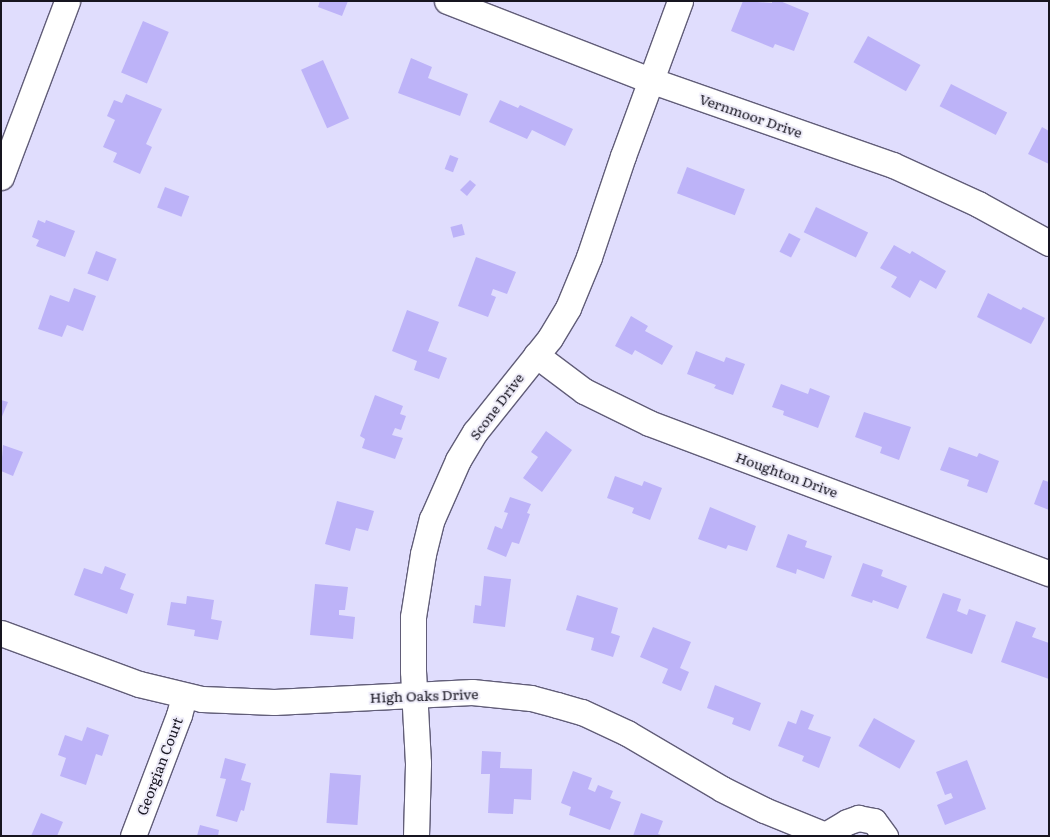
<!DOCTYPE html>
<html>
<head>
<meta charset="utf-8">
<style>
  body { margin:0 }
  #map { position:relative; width:1050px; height:837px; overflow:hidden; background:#e0ddfd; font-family:Literata,serif }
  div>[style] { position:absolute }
  .building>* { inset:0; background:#bdb3f8; transform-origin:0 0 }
  .roads { filter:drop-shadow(1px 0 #615d78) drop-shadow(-1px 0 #615d78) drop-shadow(0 1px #615d78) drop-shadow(0 -1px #615d78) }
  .minor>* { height:25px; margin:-12.5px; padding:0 12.5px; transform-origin:12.5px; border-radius:12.5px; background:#fff }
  span { translate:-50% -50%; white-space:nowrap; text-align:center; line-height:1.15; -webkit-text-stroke:4px #eeecf9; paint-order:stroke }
  .street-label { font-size:14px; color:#171520 }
  .frame { position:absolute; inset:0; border:2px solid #171520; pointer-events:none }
</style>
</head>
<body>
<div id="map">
  <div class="building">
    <div style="clip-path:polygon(320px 1px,348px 1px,342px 16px,318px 7px)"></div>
    <div style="clip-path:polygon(743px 1px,772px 3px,772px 1px,780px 1px,809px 13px,794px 51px,775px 44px,773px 48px,731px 31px)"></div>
    <div style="left:143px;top:21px;width:28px;height:56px;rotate:23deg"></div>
    <div style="left:868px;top:36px;width:60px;height:30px;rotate:29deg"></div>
    <div style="clip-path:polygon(411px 58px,432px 67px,428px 78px,468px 94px,460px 116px,398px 93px)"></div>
    <div style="left:323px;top:60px;width:64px;height:24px;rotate:66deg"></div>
    <div style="left:951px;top:84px;width:63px;height:25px;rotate:27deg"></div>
    <div style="clip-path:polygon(126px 94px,162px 109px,146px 144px,152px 147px,140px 174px,113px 162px,117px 153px,103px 147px,115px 120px,107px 116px,114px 100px,122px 103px)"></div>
    <div style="clip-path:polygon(500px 100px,518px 108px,520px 105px,573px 129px,565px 146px,532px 130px,527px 139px,489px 122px)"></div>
    <div style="clip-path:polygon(1042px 127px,1049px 131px,1049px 164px,1028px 154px)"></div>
    <div style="left:450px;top:155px;width:9px;height:15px;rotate:21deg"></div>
    <div style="left:687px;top:167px;width:62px;height:28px;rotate:21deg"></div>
    <div style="clip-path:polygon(470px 180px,476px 185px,467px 196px,460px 190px)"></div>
    <div style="left:165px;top:187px;width:26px;height:22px;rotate:21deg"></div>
    <div style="left:816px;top:207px;width:58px;height:28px;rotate:26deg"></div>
    <div style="clip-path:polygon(38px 220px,45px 223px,46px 220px,75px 231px,65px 257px,36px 246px,39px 240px,32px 237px)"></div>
    <div style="left:462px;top:224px;width:11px;height:12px;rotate:75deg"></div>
    <div style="left:789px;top:233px;width:13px;height:21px;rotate:27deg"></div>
    <div style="clip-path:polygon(894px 245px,910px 254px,912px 251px,946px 271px,936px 289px,920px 280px,910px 298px,891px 287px,897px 277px,880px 268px)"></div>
    <div style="left:96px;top:251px;width:22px;height:24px;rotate:21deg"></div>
    <div style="clip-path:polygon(476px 257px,516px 272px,507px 294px,493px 289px,491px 295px,496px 297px,488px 317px,458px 306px)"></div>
    <div style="clip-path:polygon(74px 288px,96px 296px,83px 331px,67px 325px,62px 337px,38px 329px,50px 295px,69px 302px)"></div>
    <div style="clip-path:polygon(988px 293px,1021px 310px,1023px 307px,1045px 318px,1031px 344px,977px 317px)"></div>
    <div style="clip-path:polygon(407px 310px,439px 322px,428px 351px,447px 358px,439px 379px,414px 370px,417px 361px,392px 351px)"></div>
    <div style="clip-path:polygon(631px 316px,648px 326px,645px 331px,673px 346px,662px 365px,635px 350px,632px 355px,615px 346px)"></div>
    <div style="clip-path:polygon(696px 351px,724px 362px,726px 357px,745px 364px,733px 395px,714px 388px,716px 385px,687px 374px)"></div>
    <div style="clip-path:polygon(781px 384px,808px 394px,810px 388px,830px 396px,818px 428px,783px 415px,784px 411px,772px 407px)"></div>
    <div style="clip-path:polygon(375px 395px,403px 406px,400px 414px,406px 416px,401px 430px,395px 428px,392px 435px,403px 438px,395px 459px,362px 448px,365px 439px,360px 436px)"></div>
    <div style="clip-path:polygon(1px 400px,8px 402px,1px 419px)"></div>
    <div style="clip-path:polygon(864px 412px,911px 427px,899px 460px,880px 453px,882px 447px,855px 437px)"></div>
    <div style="clip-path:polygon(546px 431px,572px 450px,542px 492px,523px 478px,538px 457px,531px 452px)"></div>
    <div style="clip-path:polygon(3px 445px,23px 452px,13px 476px,1px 471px)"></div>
    <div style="clip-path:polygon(949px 447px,977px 457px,979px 453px,999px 461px,987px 493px,967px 486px,969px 480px,940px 470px)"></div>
    <div style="clip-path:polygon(615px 476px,642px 486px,644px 481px,662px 488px,650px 520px,632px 513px,634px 508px,607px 498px)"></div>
    <div style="clip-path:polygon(1043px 480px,1049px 482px,1049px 510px,1034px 504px)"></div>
    <div style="clip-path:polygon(510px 497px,531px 504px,527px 513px,530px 514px,519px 544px,512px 542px,506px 557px,487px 549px,495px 526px,502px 529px,508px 513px,504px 512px)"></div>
    <div style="clip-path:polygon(337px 501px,374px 511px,368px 531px,356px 528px,350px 551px,325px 544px)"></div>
    <div style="clip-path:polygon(710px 507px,756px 526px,747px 551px,728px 545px,726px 549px,698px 539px)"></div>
    <div style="clip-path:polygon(788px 534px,807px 541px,805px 547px,832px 556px,824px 579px,797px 569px,796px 574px,776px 567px)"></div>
    <div style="clip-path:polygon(863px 563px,883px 570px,881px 576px,907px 586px,898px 609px,873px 600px,872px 603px,851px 596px)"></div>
    <div style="clip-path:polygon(105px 566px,126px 574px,120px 589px,134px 594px,127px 614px,74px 595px,84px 568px,102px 574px)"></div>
    <div style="clip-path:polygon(484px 576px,511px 579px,505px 627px,473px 623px,475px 605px,481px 606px)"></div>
    <div style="clip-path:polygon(315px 584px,348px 587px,345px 610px,339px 610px,339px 615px,355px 617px,353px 639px,310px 635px)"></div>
    <div style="clip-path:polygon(943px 593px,961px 599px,957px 611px,967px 615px,969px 609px,986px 615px,972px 654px,926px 638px)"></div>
    <div style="clip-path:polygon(577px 595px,618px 608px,611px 633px,620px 636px,613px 657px,591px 650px,594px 638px,566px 630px)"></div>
    <div style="clip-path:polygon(187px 596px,214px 600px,211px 619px,222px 621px,218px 640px,194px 636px,195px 630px,167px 625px,171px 602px,186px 604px)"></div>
    <div style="clip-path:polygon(1016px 621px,1036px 628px,1032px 637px,1049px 643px,1049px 679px,1001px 662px)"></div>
    <div style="clip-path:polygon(653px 627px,691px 642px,680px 668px,689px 672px,681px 691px,662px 683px,668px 669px,640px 657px)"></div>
    <div style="clip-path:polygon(715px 685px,761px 703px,750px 731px,732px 724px,734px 718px,707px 708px)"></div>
    <div style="clip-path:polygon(801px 710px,814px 715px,808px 729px,831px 737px,819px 768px,802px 761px,804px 756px,778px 746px,788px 721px,796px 724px)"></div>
    <div style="left:874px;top:718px;width:47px;height:32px;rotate:29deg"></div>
    <div style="clip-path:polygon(87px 727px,109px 735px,102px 756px,96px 754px,86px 785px,60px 776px,66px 758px,58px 755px,65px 735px,82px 741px)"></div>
    <div style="clip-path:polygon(482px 751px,501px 752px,500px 768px,532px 769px,531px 800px,514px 799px,513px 814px,488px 813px,490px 774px,481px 774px)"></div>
    <div style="clip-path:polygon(225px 758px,246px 764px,241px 780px,251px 783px,244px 811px,241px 810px,237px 822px,216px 816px,226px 779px,220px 778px)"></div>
    <div style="clip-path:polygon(967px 760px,986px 809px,945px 825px,937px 805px,953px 798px,951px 793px,945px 795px,936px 772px)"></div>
    <div style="clip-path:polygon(573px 771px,592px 778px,588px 789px,595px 792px,598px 785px,613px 791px,610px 798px,621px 802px,610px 830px,569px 815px,571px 807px,561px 803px)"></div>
    <div style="left:330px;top:773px;width:31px;height:50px;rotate:4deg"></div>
    <div style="clip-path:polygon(41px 813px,63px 822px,57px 836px,31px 836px)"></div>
    <div style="clip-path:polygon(641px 813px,663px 821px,658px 834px,664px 836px,633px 836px)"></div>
    <div style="clip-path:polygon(200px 825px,219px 830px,218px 836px,197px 836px)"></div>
  </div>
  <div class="roads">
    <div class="minor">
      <div style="left:447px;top:1px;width:218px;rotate:21.3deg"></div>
      <div style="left:650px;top:80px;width:257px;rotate:19.3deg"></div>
      <div style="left:893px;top:165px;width:94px;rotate:24.6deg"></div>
      <div style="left:978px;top:204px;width:81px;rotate:28.8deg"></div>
      <div style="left:1px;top:177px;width:188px;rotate:-69.4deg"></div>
      <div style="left:536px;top:355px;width:60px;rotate:36.9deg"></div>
      <div style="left:584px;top:391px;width:72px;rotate:26.2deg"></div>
      <div style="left:649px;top:423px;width:427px;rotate:20.6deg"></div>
      <div style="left:1px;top:633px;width:147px;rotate:20.3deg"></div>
      <div style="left:139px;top:684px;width:65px;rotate:13.4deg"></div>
      <div style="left:202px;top:699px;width:72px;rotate:2.4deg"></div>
      <div style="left:274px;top:702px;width:198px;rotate:-2.9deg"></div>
      <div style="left:472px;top:692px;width:59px;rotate:5.8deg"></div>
      <div style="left:531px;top:698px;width:27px;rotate:15deg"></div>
      <div style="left:557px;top:705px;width:26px;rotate:16deg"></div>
      <div style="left:582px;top:712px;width:50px;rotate:25deg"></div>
      <div style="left:627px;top:733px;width:110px;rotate:30.5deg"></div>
      <div style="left:722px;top:789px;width:47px;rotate:26.6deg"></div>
      <div style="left:764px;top:810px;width:69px;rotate:22.1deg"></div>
      <div style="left:827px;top:834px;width:23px;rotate:-31deg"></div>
      <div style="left:847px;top:822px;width:12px;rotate:-20deg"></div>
      <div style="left:858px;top:818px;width:16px;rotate:11deg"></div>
      <div style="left:874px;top:821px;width:19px;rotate:54deg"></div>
      <div style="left:133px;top:836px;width:129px;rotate:-69.2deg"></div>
      <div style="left:179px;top:715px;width:20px;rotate:-75deg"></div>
      <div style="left:416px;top:836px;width:73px;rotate:-88.4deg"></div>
      <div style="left:418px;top:763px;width:92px;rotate:-93.1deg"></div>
      <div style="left:413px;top:671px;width:54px;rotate:-90deg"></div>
      <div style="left:413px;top:617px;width:64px;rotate:-81deg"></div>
      <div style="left:423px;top:554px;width:36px;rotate:-76deg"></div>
      <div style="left:432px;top:519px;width:64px;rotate:-66.2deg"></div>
      <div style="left:458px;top:460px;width:33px;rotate:-59deg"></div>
      <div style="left:475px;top:432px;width:120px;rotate:-51.4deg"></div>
      <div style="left:550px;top:338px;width:35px;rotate:-59deg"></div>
      <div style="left:568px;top:308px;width:55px;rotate:-67.6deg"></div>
      <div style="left:589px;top:257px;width:107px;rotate:-71.4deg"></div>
      <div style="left:623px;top:156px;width:165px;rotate:-69.8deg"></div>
    </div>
  </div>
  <div class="street-label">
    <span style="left:751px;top:115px;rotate:19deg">Vernmoor Drive</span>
    <span style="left:496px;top:406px;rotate:-53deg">Scone Drive</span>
    <span style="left:787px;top:474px;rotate:20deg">Houghton Drive</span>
    <span style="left:424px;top:695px;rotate:-2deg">High Oaks Drive</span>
    <span style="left:159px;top:766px;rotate:-69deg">Georgian Court</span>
  </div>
  <div class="frame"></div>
</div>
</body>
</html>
